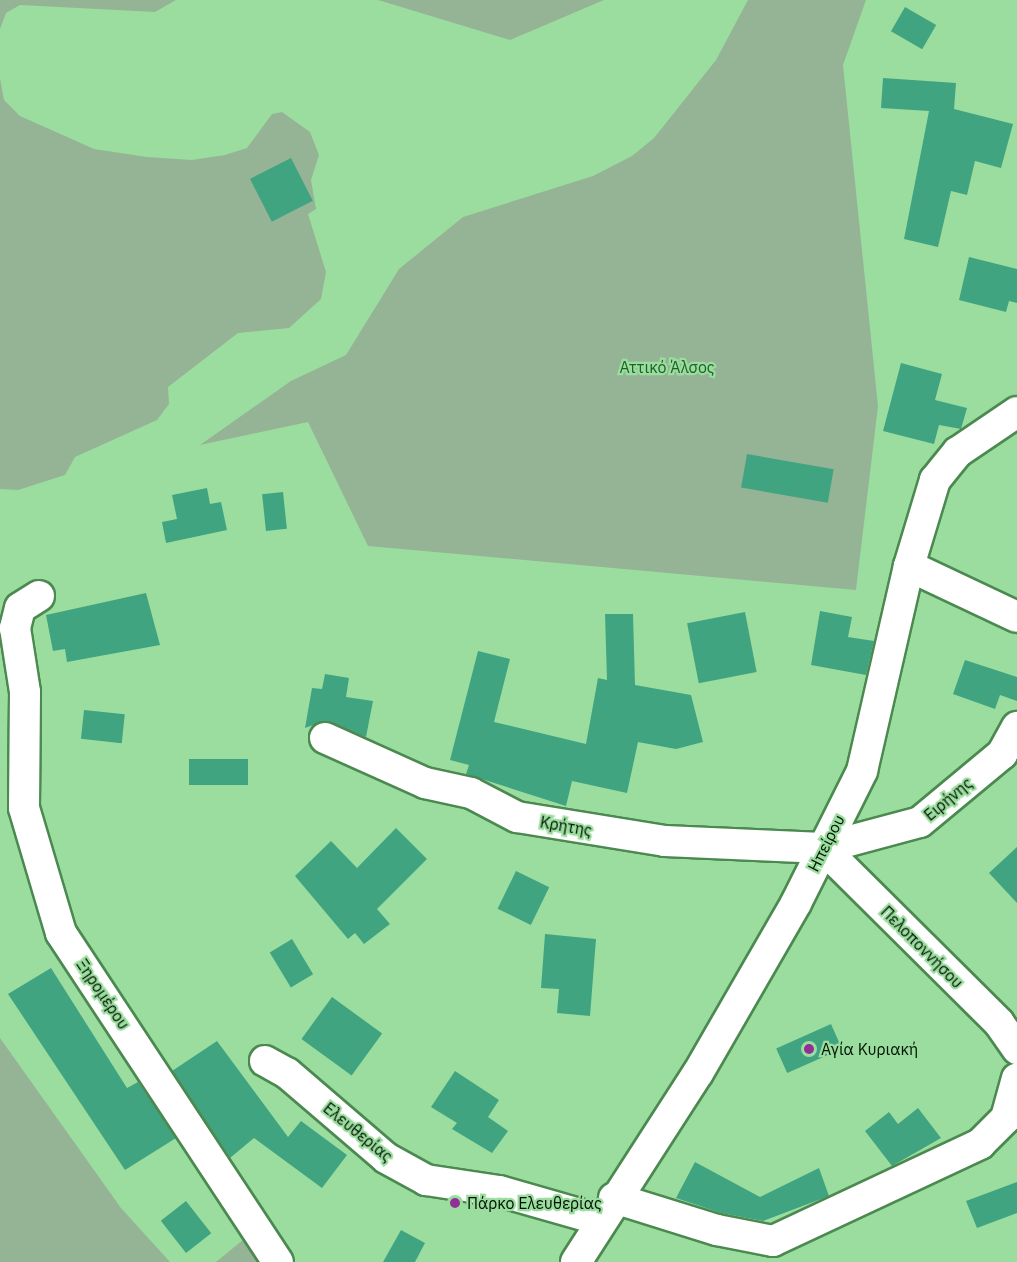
<!DOCTYPE html>
<html>
<head>
<meta charset="utf-8">
<style>
  body { margin:0 }
  #map { position:relative; width:1017px; height:1262px; overflow:hidden; background:#9bdd9f; font-family:"IBM Plex Sans",sans-serif }
  div>[style] { position:absolute }
  .green>* { inset:0; background:#95b496 }
  .building>* { inset:0; background:#40a480; transform-origin:0 0 }
  .roads { filter:drop-shadow(2px 0 #4b8950) drop-shadow(-2px 0 #4b8950) drop-shadow(0 2px #4b8950) drop-shadow(0 -2px #4b8950) }
  .minor>* { height:30px; margin:-15px; padding:0 15px; transform-origin:15px; border-radius:15px; background:#fff }
  .dots>* { width:16px; height:16px; translate:-50% -50%; box-sizing:border-box; border:3px solid #9bdd9f; border-radius:50% }
  span { translate:-50% -50%; white-space:nowrap; text-align:center; line-height:1.15; -webkit-text-stroke:4.5px #9bdd9f; paint-order:stroke }
  .park-label { font-size:16px; color:#1e6228 }
  .street-label { font-size:16px; color:#001301 }
  .poi-label { font-size:16px; color:#001301 }
  .left { translate:0 -50%; text-align:left }
</style>
</head>
<body>
<div id="map">
  <div class="green">
    <div style="clip-path:polygon(0 0,176px 0,155px 12px,20px 5px,6px 13px,0 29px)"></div>
    <div style="clip-path:polygon(378px 0,604px 0,510px 40px)"></div>
    <div style="clip-path:polygon(748px 0,866px 0,843px 65px,878px 406px,856px 590px,368px 546px,308px 422px,200px 445px,291px 381px,346px 355px,399px 269px,463px 217px,593px 176px,632px 156px,654px 138px,716px 60px)"></div>
    <div style="clip-path:polygon(0 78px,4px 100px,20px 116px,94px 149px,147px 157px,192px 160px,225px 155px,247px 148px,272px 114px,282px 112px,310px 132px,319px 155px,311px 180px,316px 209px,308px 214px,326px 272px,321px 299px,289px 328px,238px 333px,168px 387px,169px 404px,157px 420px,75px 457px,65px 475px,18px 490px,0 489px)"></div>
    <div style="clip-path:polygon(0 1038px,121px 1208px,170px 1262px,0 1262px)"></div>
    <div style="clip-path:polygon(244px 1239px,262px 1262px,216px 1262px)"></div>
  </div>
  <div class="building">
    <div style="left:905px;top:7px;width:36px;height:28px;rotate:30deg"></div>
    <div style="clip-path:polygon(883px 78px,956px 83px,954px 109px,1013px 124px,1001px 168px,975px 161px,967px 195px,951px 191px,938px 247px,904px 239px,929px 111px,881px 108px)"></div>
    <div style="left:291px;top:158px;width:48px;height:46px;rotate:63deg"></div>
    <div style="clip-path:polygon(969px 257px,1017px 269px,1017px 303px,1009px 301px,1006px 312px,959px 300px)"></div>
    <div style="clip-path:polygon(901px 363px,942px 374px,935px 400px,967px 408px,961px 429px,939px 425px,934px 444px,883px 431px)"></div>
    <div style="left:747px;top:454px;width:88px;height:34px;rotate:10deg"></div>
    <div style="clip-path:polygon(207px 488px,210px 504px,221px 502px,227px 530px,166px 543px,162px 522px,177px 519px,172px 495px)"></div>
    <div style="left:283px;top:492px;width:37px;height:21px;rotate:84deg"></div>
    <div style="clip-path:polygon(146px 593px,160px 645px,67px 662px,65px 649px,53px 651px,46px 615px)"></div>
    <div style="clip-path:polygon(820px 611px,852px 617px,848px 637px,874px 641px,866px 675px,811px 665px)"></div>
    <div style="left:745px;top:612px;width:61px;height:59px;rotate:79deg"></div>
    <div style="clip-path:polygon(605px 614px,633px 614px,635px 685px,691px 695px,703px 742px,676px 749px,638px 742px,627px 793px,572px 781px,566px 806px,466px 774px,469px 765px,450px 760px,478px 651px,510px 659px,494px 722px,586px 744px,598px 678px,607px 680px)"></div>
    <div style="clip-path:polygon(965px 660px,1017px 677px,1017px 701px,1000px 695px,995px 709px,953px 694px)"></div>
    <div style="clip-path:polygon(325px 674px,349px 678px,346px 697px,373px 701px,366px 737px,324px 721px,305px 728px,312px 688px,322px 689px)"></div>
    <div style="left:84px;top:710px;width:41px;height:29px;rotate:6deg"></div>
    <div style="left:189px;top:759px;width:59px;height:26px"></div>
    <div style="clip-path:polygon(396px 828px,427px 859px,377px 909px,390px 924px,364px 944px,355px 933px,348px 939px,295px 876px,331px 841px,357px 868px)"></div>
    <div style="clip-path:polygon(1017px 847px,1017px 903px,989px 873px)"></div>
    <div style="left:516px;top:871px;width:37px;height:42px;rotate:26deg"></div>
    <div style="clip-path:polygon(545px 934px,596px 939px,590px 1016px,557px 1013px,559px 989px,541px 988px)"></div>
    <div style="left:292px;top:939px;width:41px;height:26px;rotate:59deg"></div>
    <div style="clip-path:polygon(51px 968px,127px 1088px,138px 1082px,176px 1138px,125px 1170px,8px 994px)"></div>
    <div style="left:332px;top:997px;width:62px;height:52px;rotate:36deg"></div>
    <div style="left:831px;top:1024px;width:27px;height:60px;rotate:66deg"></div>
    <div style="clip-path:polygon(217px 1041px,288px 1137px,301px 1121px,347px 1155px,322px 1188px,254px 1138px,230px 1158px,172px 1071px)"></div>
    <div style="clip-path:polygon(455px 1071px,499px 1100px,488px 1117px,508px 1131px,492px 1153px,452px 1129px,457px 1123px,431px 1107px)"></div>
    <div style="clip-path:polygon(918px 1108px,941px 1138px,892px 1166px,865px 1131px,889px 1112px,898px 1124px)"></div>
    <div style="clip-path:polygon(695px 1162px,760px 1197px,819px 1168px,829px 1196px,763px 1221px,721px 1213px,676px 1198px)"></div>
    <div style="clip-path:polygon(1017px 1182px,1017px 1213px,977px 1228px,966px 1201px)"></div>
    <div style="left:186px;top:1201px;width:41px;height:32px;rotate:52deg"></div>
    <div style="clip-path:polygon(401px 1230px,425px 1243px,415px 1262px,383px 1262px)"></div>
  </div>
  <div class="roads">
    <div class="minor">
      <div style="left:909px;top:566px;width:119px;rotate:25.3deg"></div>
      <div style="left:39px;top:596px;width:22px;rotate:148deg"></div>
      <div style="left:20px;top:608px;width:21px;rotate:104deg"></div>
      <div style="left:15px;top:628px;width:65px;rotate:81.1deg"></div>
      <div style="left:25px;top:692px;width:116px;rotate:90.5deg"></div>
      <div style="left:24px;top:808px;width:130px;rotate:73.5deg"></div>
      <div style="left:61px;top:933px;width:394px;rotate:56.6deg"></div>
      <div style="left:325px;top:738px;width:110px;rotate:24.2deg"></div>
      <div style="left:425px;top:783px;width:47px;rotate:12.3deg"></div>
      <div style="left:471px;top:793px;width:52px;rotate:27.6deg"></div>
      <div style="left:517px;top:817px;width:150px;rotate:9.2deg"></div>
      <div style="left:665px;top:841px;width:158px;rotate:2.5deg"></div>
      <div style="left:823px;top:848px;width:100px;rotate:-15deg"></div>
      <div style="left:920px;top:822px;width:107px;rotate:-39.7deg"></div>
      <div style="left:1002px;top:754px;width:31px;rotate:-61deg"></div>
      <div style="left:823px;top:848px;width:248px;rotate:44.8deg"></div>
      <div style="left:999px;top:1023px;width:32px;rotate:55deg"></div>
      <div style="left:265px;top:1061px;width:25px;rotate:29deg"></div>
      <div style="left:287px;top:1073px;width:130px;rotate:40.6deg"></div>
      <div style="left:386px;top:1158px;width:46px;rotate:28.8deg"></div>
      <div style="left:426px;top:1180px;width:74px;rotate:8.6deg"></div>
      <div style="left:499px;top:1191px;width:105px;rotate:16deg"></div>
      <div style="left:614px;top:1198px;width:108px;rotate:17.3deg"></div>
      <div style="left:717px;top:1230px;width:57px;rotate:11.1deg"></div>
      <div style="left:773px;top:1241px;width:229px;rotate:-25.1deg"></div>
      <div style="left:980px;top:1144px;width:37px;rotate:-45deg"></div>
      <div style="left:1006px;top:1118px;width:41px;rotate:-74.6deg"></div>
      <div style="left:576px;top:1262px;width:225px;rotate:-57.2deg"></div>
      <div style="left:698px;top:1073px;width:196px;rotate:-60deg"></div>
      <div style="left:796px;top:903px;width:148px;rotate:-63.4deg"></div>
      <div style="left:862px;top:771px;width:210px;rotate:-77.1deg"></div>
      <div style="left:909px;top:566px;width:90px;rotate:-73.2deg"></div>
      <div style="left:935px;top:480px;width:36px;rotate:-51deg"></div>
      <div style="left:958px;top:452px;width:71px;rotate:-34.1deg"></div>
    </div>
  </div>
  <div class="dots">
    <div style="left:809px;top:1049px;background:#922f96"></div>
    <div style="left:455px;top:1203px;background:#922f96"></div>
  </div>
  <div class="park-label">
    <span style="left:667px;top:367px">Αττικό Άλσος</span>
  </div>
  <div class="street-label">
    <span style="left:948px;top:799px;rotate:-40deg">Ειρήνης</span>
    <span style="left:566px;top:826px;rotate:10deg">Κρήτης</span>
    <span style="left:826px;top:843px;rotate:-63deg">Ηπείρου</span>
    <span style="left:922px;top:947px;rotate:45deg">Πελοποννήσου</span>
    <span style="left:103px;top:994px;rotate:56deg">Ξηρομέρου</span>
    <span style="left:358px;top:1132px;rotate:39deg">Ελευθερίας</span>
  </div>
  <div class="poi-label">
    <span class="left" style="left:821px;top:1049px">Αγία Κυριακή</span>
    <span class="left" style="left:467px;top:1203px">Πάρκο Ελευθερίας</span>
  </div>
</div>
</body>
</html>
